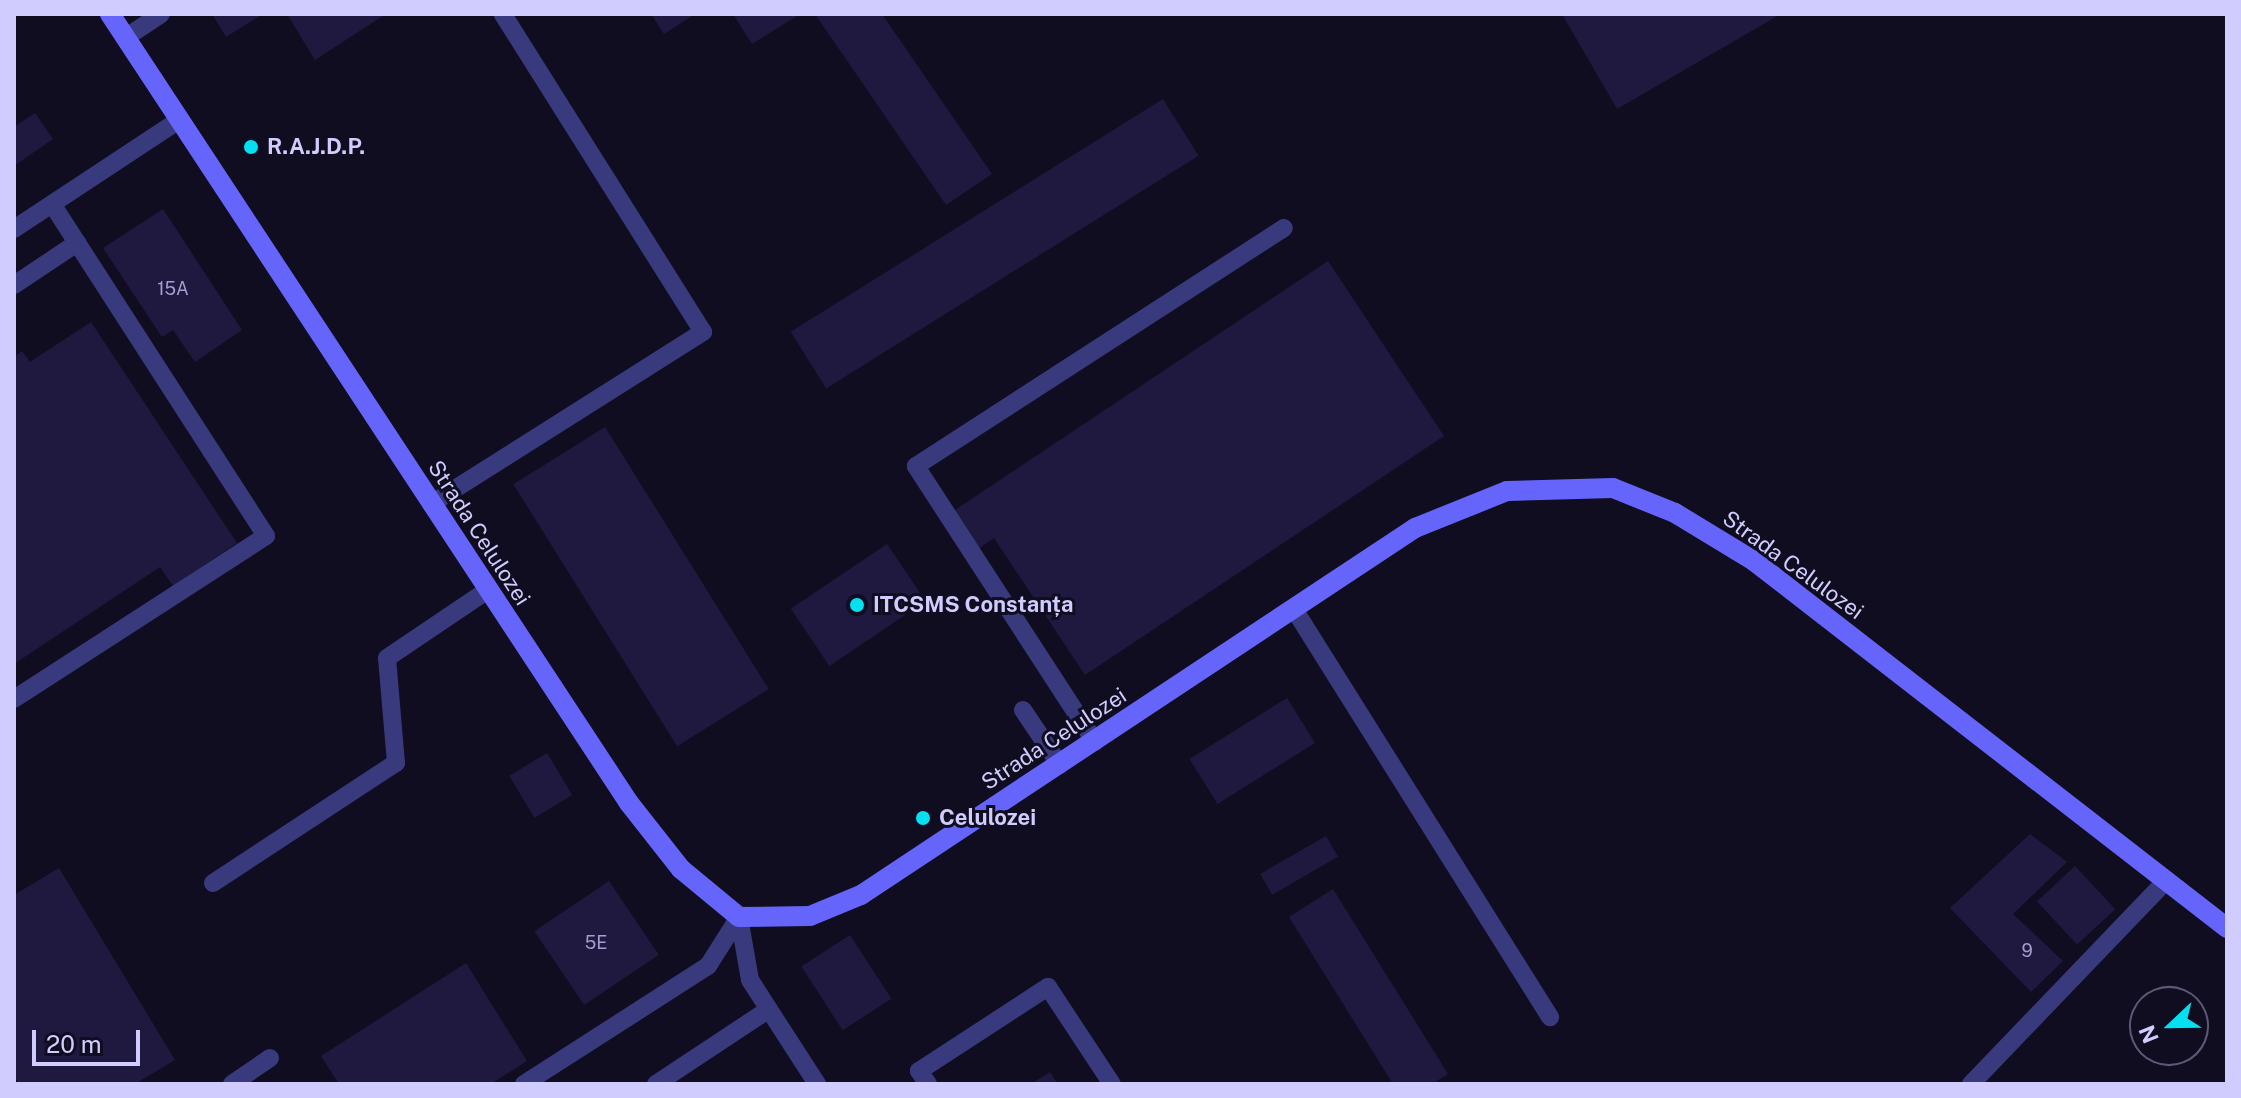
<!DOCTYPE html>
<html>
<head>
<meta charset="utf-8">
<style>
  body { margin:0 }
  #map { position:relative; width:2241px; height:1098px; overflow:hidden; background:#0f0d1f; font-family:"Public Sans",sans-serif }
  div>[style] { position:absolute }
  .building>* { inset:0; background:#20193f; transform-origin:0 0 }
  .lane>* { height:18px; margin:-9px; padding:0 9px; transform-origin:9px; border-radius:9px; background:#39397d }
  .secondary>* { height:20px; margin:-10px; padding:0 10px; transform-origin:10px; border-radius:10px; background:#6565fc }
  .dots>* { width:22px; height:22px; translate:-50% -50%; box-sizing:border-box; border:4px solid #0f0d1f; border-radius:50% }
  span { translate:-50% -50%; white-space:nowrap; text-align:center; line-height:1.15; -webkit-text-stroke:6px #0f0d1f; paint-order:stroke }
  .number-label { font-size:18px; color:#a49fce }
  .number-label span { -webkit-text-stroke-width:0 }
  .poi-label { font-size:22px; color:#d0ccfe; font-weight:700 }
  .left { translate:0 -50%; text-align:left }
  .street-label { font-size:22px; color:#d0ccfe }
  .frame { position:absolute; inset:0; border:16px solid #d0ccfe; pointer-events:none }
  .north { position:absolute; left:2129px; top:986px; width:80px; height:80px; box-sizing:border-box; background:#0f0d1f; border:2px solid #5c5978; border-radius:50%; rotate:248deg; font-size:22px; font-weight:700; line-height:32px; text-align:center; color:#d0ccfe }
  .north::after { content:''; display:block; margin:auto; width:28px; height:36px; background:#05e0f1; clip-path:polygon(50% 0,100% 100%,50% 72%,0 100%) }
  .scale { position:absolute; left:32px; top:1030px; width:108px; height:36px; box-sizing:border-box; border:4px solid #d0ccfe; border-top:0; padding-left:10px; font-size:24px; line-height:28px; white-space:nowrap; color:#d0ccfe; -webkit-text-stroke:6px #0f0d1f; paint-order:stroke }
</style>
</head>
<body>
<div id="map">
  <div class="building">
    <div style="clip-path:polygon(212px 14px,263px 14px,226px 37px)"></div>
    <div style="clip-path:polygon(287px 14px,386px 14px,315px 60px)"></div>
    <div style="clip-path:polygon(651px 14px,695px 14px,664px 34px)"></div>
    <div style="clip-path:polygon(733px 14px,800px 14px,752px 44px)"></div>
    <div style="clip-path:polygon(815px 14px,882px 14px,992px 174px,946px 205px)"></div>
    <div style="clip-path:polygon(1562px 14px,1781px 14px,1617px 109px)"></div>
    <div style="left:1163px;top:99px;width:67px;height:439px;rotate:58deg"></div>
    <div style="clip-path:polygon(35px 113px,53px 139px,14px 166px,14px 127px)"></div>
    <div style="clip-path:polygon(163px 209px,242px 330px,195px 362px,173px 330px,162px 337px,103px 248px)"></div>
    <div style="clip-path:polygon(1328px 261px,1444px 436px,1085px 675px,994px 538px,974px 552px,949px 514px)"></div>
    <div style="clip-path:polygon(91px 322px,237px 543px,173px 586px,160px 567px,14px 664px,14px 357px,22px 351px,30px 362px)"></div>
    <div style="left:605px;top:427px;width:309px;height:108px;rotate:58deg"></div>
    <div style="left:887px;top:544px;width:69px;height:116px;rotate:56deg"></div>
    <div style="left:1287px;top:698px;width:53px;height:115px;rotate:58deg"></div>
    <div style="left:547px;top:753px;width:49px;height:44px;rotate:59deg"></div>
    <div style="clip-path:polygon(2030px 834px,2067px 862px,2013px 914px,2063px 961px,2031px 992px,1950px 908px)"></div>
    <div style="left:1326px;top:836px;width:24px;height:76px;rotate:60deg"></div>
    <div style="left:2075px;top:866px;width:59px;height:52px;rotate:47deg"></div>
    <div style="clip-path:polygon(59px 868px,175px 1060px,135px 1084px,19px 1084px,14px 1075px,14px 895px)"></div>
    <div style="left:609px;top:881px;width:89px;height:90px;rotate:56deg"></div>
    <div style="clip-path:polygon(1333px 889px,1448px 1074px,1432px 1084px,1393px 1084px,1289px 917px)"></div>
    <div style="left:850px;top:935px;width:76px;height:58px;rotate:57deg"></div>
    <div style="clip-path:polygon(466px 963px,527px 1061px,491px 1084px,339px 1084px,321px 1056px)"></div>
    <div style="clip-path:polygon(1050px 1072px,1058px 1084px,1031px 1084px)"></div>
  </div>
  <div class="lane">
    <div style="left:125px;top:38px;width:43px;rotate:-33.7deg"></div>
    <div style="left:14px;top:229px;width:196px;rotate:-33.4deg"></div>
    <div style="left:14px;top:285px;width:76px;rotate:-33.7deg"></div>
    <div style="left:431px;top:504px;width:322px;rotate:-32.3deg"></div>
    <div style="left:703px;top:332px;width:376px;rotate:-122.2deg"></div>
    <div style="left:1294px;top:609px;width:482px;rotate:57.9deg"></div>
    <div style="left:14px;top:699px;width:300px;rotate:-32.9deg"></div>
    <div style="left:266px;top:536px;width:395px;rotate:-122.8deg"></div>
    <div style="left:1023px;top:710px;width:66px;rotate:56.1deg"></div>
    <div style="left:1095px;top:742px;width:329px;rotate:-123deg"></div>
    <div style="left:916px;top:466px;width:438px;rotate:-32.9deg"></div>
    <div style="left:213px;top:883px;width:219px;rotate:-33.3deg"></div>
    <div style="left:396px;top:763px;width:105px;rotate:-94.9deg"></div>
    <div style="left:387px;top:658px;width:122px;rotate:-34deg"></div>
    <div style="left:739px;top:917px;width:64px;rotate:80.1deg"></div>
    <div style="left:750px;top:980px;width:124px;rotate:57.2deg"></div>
    <div style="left:232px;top:1084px;width:46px;rotate:-34.4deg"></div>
    <div style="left:524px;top:1084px;width:219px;rotate:-32.7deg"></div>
    <div style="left:708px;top:966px;width:58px;rotate:-57.7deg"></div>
    <div style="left:656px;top:1084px;width:134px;rotate:-33.5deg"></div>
    <div style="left:928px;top:1084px;width:16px;rotate:-125deg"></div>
    <div style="left:919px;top:1071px;width:154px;rotate:-33.1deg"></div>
    <div style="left:1048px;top:987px;width:116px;rotate:56.6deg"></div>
    <div style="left:1971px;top:1084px;width:281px;rotate:-46.2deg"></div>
  </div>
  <div class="secondary">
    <div style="left:110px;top:14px;width:944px;rotate:56.66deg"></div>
    <div style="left:629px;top:803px;width:84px;rotate:51.8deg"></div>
    <div style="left:681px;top:869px;width:75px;rotate:39.6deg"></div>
    <div style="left:739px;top:917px;width:71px;rotate:-0.8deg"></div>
    <div style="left:810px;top:916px;width:55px;rotate:-22.4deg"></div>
    <div style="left:861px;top:895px;width:665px;rotate:-33.52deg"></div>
    <div style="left:1415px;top:528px;width:99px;rotate:-21.9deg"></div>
    <div style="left:1507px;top:491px;width:106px;rotate:-1.6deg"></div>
    <div style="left:1613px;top:488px;width:67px;rotate:22deg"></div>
    <div style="left:1675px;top:513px;width:92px;rotate:31.3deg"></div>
    <div style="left:1754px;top:561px;width:599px;rotate:37.81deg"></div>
  </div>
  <div class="dots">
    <div style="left:251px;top:147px;background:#05e0f1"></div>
    <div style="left:857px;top:605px;background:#05e0f1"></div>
    <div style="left:923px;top:818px;background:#05e0f1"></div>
  </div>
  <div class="number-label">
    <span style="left:173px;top:289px">15A</span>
    <span style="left:596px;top:943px">5E</span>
    <span style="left:2027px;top:951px">9</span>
  </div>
  <div class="poi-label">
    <span class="left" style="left:267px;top:147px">R.A.J.D.P.</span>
    <span class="left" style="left:873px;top:605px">ITCSMS Constanța</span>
    <span class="left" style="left:939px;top:818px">Celulozei</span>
  </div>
  <div class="street-label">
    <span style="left:479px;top:533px;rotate:57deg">Strada Celulozei</span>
    <span style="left:1793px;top:565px;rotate:36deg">Strada Celulozei</span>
    <span style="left:1054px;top:739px;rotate:-33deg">Strada Celulozei</span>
  </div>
  <div class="frame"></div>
  <div class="north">N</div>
  <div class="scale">20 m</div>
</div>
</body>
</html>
